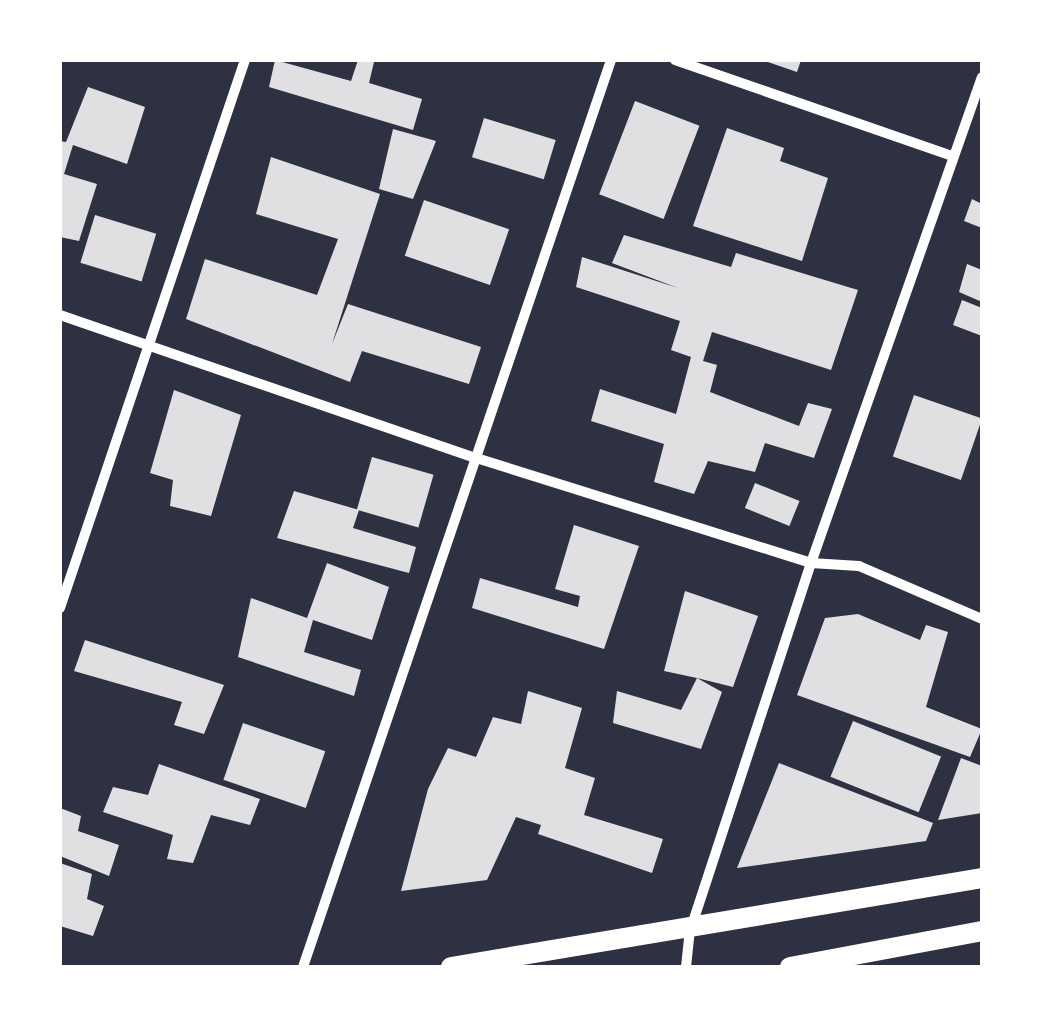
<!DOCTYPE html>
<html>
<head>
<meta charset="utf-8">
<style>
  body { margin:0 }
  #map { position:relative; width:1042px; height:1027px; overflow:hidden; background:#2d3142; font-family:Raleway,sans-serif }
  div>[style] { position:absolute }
  .building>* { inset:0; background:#e0e0e3; transform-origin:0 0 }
  .minor>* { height:10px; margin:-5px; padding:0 5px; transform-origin:5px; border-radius:5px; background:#fff }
  .secondary>* { height:20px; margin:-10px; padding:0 10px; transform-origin:10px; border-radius:10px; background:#fff }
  span { translate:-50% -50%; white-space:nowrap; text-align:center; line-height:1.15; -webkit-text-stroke:9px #fff; paint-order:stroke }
  .frame { position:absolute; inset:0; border:62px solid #fff; pointer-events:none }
</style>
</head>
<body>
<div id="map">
  <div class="building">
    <div style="clip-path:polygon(275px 60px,351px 81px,358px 60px,374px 62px,369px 83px,422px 99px,413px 130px,269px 87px)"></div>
    <div style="clip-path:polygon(762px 60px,801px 60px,797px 72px)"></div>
    <div style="clip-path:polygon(88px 87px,145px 107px,127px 164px,73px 145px,64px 174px,97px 184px,79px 241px,60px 237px,60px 141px,66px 142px)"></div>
    <div style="left:635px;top:101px;width:69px;height:100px;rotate:21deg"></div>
    <div style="left:484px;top:118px;width:75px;height:41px;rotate:17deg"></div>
    <div style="clip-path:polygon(727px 128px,784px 148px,780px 161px,828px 178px,802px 261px,693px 226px)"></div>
    <div style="clip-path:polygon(393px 129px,436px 141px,413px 199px,379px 189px)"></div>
    <div style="clip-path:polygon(271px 157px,380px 194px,332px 344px,348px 304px,481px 347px,469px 384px,362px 351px,350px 382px,186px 319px,205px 259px,317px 295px,338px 239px,256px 214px)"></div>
    <div style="clip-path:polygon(972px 199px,982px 204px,982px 228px,964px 221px)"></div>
    <div style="left:424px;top:200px;width:90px;height:59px;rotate:19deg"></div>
    <div style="left:95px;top:215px;width:64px;height:50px;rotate:17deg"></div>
    <div style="clip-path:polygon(624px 235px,731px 267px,736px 253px,858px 290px,831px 370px,712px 332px,703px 361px,717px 365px,710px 392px,799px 426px,808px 403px,832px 409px,814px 458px,765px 443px,755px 472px,708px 461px,694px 494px,654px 482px,664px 444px,591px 421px,600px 389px,676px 414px,691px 357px,671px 350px,680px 321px,576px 287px,582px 257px,678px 288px,612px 263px)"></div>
    <div style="clip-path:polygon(967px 264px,982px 270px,982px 302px,959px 292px)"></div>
    <div style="clip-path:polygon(962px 300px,982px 308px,982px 336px,953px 325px)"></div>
    <div style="clip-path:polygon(174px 390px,241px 415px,211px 516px,170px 506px,173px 480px,150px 473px)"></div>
    <div style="left:914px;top:395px;width:72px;height:65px;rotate:19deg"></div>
    <div style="left:372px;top:457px;width:64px;height:55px;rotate:16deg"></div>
    <div style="left:755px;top:483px;width:48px;height:27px;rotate:22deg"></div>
    <div style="clip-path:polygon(294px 491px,359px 510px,353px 528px,416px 547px,409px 573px,277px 538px)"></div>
    <div style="clip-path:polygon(574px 525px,639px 546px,604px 649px,472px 608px,480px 578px,578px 607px,580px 596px,555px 589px)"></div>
    <div style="clip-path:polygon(327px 563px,389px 587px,372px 640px,313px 620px,304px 652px,361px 670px,354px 696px,238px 657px,251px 598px,307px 618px)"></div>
    <div style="clip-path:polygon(685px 591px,758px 616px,733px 687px,697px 678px,722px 692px,701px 749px,613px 723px,617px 691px,681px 710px,697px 678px,664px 671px)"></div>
    <div style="clip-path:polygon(858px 614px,920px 640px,926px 625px,948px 632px,926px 707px,982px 729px,970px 757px,797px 695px,825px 618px)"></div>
    <div style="clip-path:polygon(85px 640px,224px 685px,204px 734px,174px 725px,182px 702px,74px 671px)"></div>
    <div style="clip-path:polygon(528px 691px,582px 708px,565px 768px,595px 778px,584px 815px,663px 839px,652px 873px,538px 834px,541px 825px,516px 817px,487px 880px,401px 891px,428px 789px,448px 748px,476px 757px,493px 717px,521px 724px)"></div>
    <div style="left:853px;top:721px;width:95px;height:60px;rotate:22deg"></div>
    <div style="left:243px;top:723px;width:87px;height:60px;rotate:19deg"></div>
    <div style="clip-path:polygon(961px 758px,982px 766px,982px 813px,938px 820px)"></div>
    <div style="clip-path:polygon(779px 763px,933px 823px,926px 841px,737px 868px)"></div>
    <div style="clip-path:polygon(159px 764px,260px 799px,250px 825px,211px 815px,193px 863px,167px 859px,173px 835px,103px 812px,113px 787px,148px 795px)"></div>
    <div style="clip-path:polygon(60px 808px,81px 816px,78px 831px,119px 845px,109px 876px,60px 856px)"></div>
    <div style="clip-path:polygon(60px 863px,92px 874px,87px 899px,104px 906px,93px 936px,60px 926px)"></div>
  </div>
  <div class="minor">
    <div style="left:675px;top:60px;width:293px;rotate:19.1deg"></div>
    <div style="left:60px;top:315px;width:437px;rotate:19deg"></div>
    <div style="left:473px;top:457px;width:354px;rotate:17.4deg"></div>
    <div style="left:811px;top:563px;width:48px;rotate:3.6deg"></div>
    <div style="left:859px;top:566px;width:134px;rotate:23.3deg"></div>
    <div style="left:60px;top:608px;width:578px;rotate:-71.35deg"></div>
    <div style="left:303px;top:967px;width:958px;rotate:-71.24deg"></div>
    <div style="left:686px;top:967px;width:36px;rotate:-84deg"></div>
    <div style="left:690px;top:931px;width:387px;rotate:-71.8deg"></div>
    <div style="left:811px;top:563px;width:515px;rotate:-70.62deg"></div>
  </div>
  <div class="secondary">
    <div style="left:451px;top:967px;width:538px;rotate:-9.51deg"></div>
    <div style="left:790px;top:967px;width:195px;rotate:-10.6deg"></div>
  </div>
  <div class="frame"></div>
</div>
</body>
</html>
